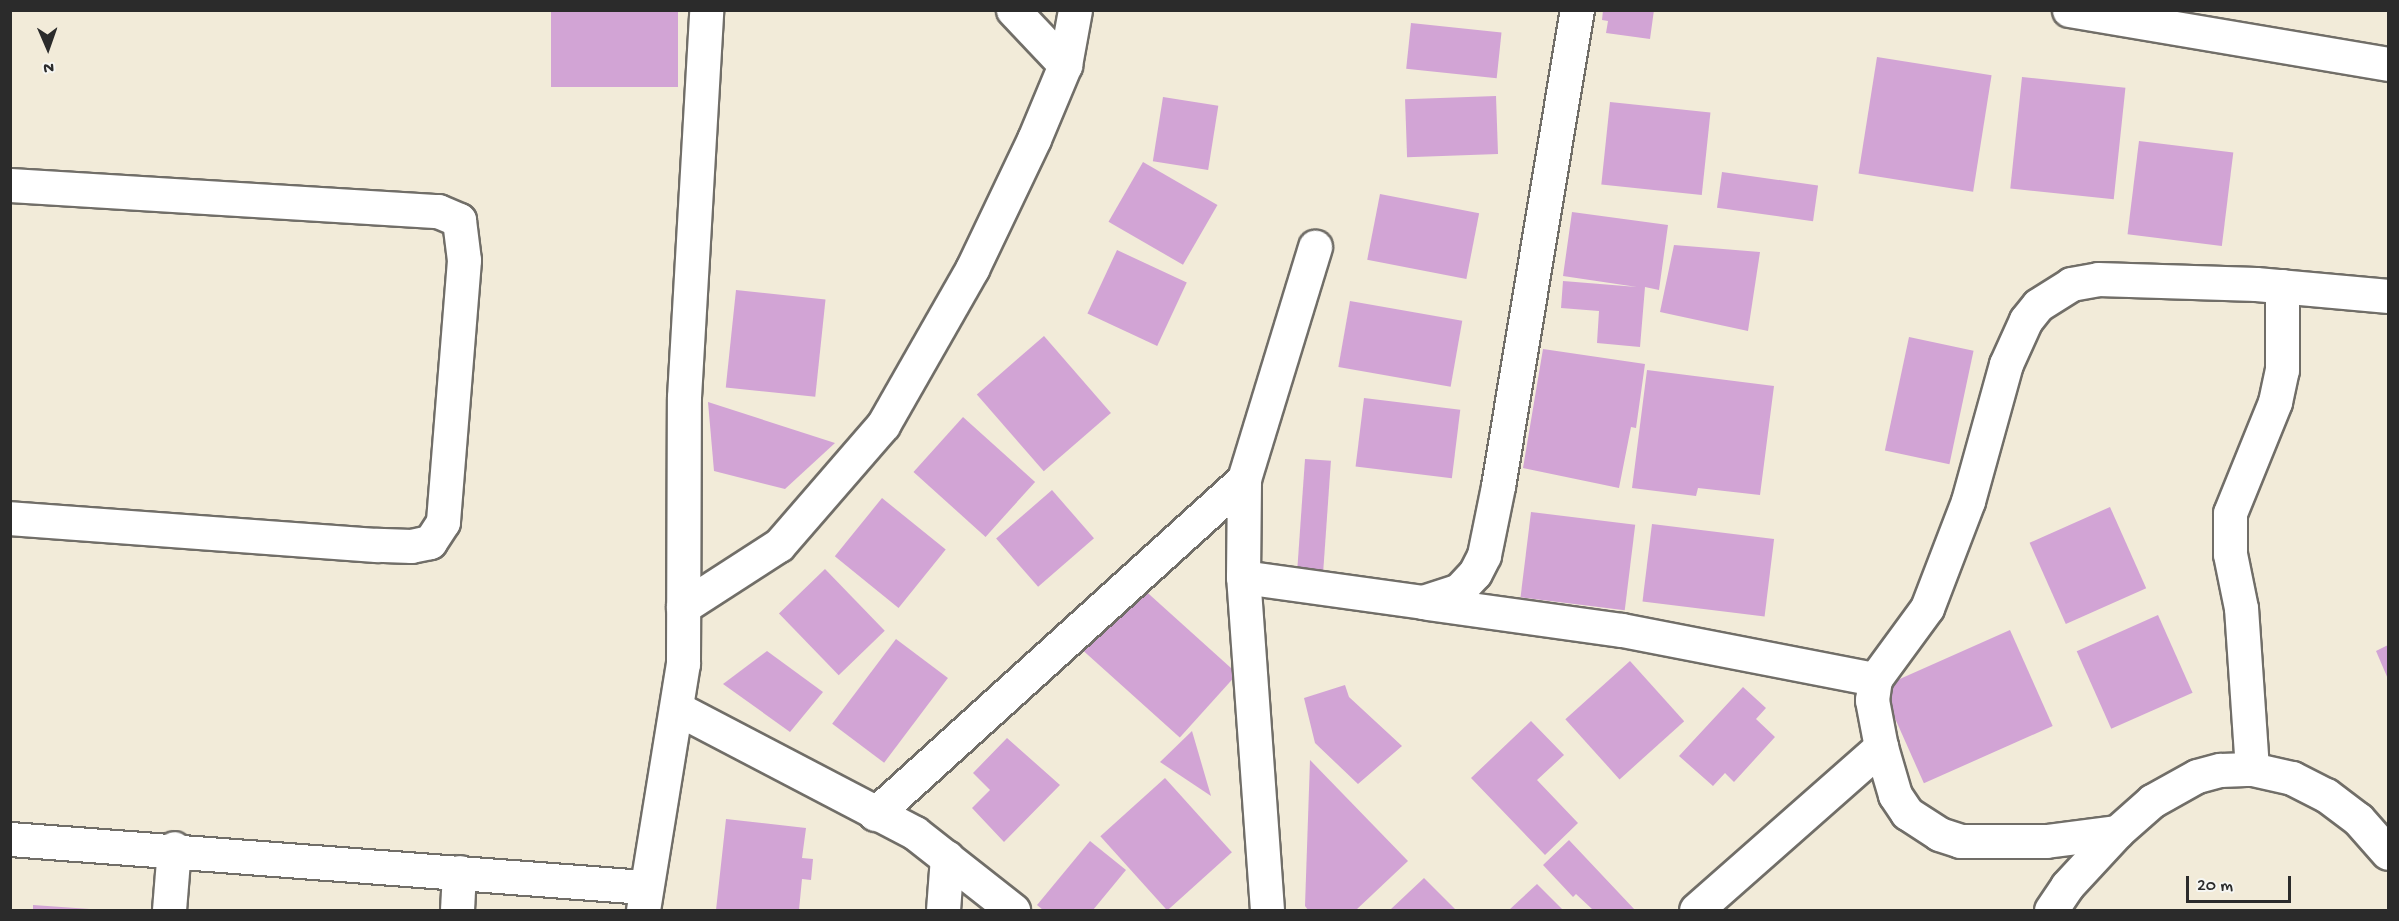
<!DOCTYPE html>
<html>
<head>
<meta charset="utf-8">
<style>
  body { margin:0 }
  #map { position:relative; width:2399px; height:921px; overflow:hidden; background:#f2ebd9; font-family:"Gochi Hand",sans-serif }
  div>[style] { position:absolute }
  .building>* { inset:0; background:#d2a4d5; transform-origin:0 0 }
  .roads { filter:drop-shadow(2px 0 #716e68) drop-shadow(-2px 0 #716e68) drop-shadow(0 2px #716e68) drop-shadow(0 -2px #716e68) }
  .minor>* { height:33px; margin:-16.5px; padding:0 16.5px; transform-origin:16.5px; border-radius:16.5px; background:#fff }
  span { translate:-50% -50%; white-space:nowrap; text-align:center; line-height:1.15; -webkit-text-stroke:4.5px #f6f6f2; paint-order:stroke }
  .frame { position:absolute; inset:0; border:12px solid #2b2b2b; pointer-events:none }
  .north { position:absolute; left:18px; top:18px; width:60px; height:60px; -webkit-text-stroke:4px #f6f6f2; paint-order:stroke; rotate:178deg; font-size:16px; font-weight:700; line-height:24px; text-align:center; color:#2b2b2b }
  .north::after { content:''; display:block; margin:auto; width:21px; height:27px; background:#2b2b2b; clip-path:polygon(50% 0,100% 100%,50% 72%,0 100%) }
  .scale { position:absolute; left:2186px; top:876px; width:105px; height:27px; box-sizing:border-box; border:3px solid #2b2b2b; border-top:0; padding-left:8px; font-size:18px; line-height:21px; white-space:nowrap; color:#2b2b2b; -webkit-text-stroke:4px #f6f6f2; paint-order:stroke }
</style>
</head>
<body>
<div id="map">
  <div class="building">
    <div style="left:551px;top:10px;width:127px;height:77px"></div>
    <div style="clip-path:polygon(1603px 10px,1654px 10px,1650px 39px,1606px 33px,1608px 21px,1602px 20px)"></div>
    <div style="left:1411px;top:23px;width:91px;height:46px;rotate:6deg"></div>
    <div style="left:1877px;top:57px;width:116px;height:118px;rotate:9deg"></div>
    <div style="left:2022px;top:77px;width:104px;height:112px;rotate:6deg"></div>
    <div style="left:1496px;top:96px;width:58px;height:91px;rotate:88deg"></div>
    <div style="left:1163px;top:97px;width:56px;height:65px;rotate:9deg"></div>
    <div style="left:1610px;top:102px;width:101px;height:83px;rotate:6deg"></div>
    <div style="left:2139px;top:141px;width:95px;height:94px;rotate:7deg"></div>
    <div style="left:1143px;top:162px;width:86px;height:69px;rotate:30deg"></div>
    <div style="left:1722px;top:172px;width:97px;height:36px;rotate:8deg"></div>
    <div style="left:1380px;top:194px;width:101px;height:67px;rotate:11deg"></div>
    <div style="clip-path:polygon(1572px 212px,1668px 225px,1659px 290px,1645px 287px,1640px 347px,1597px 343px,1599px 311px,1561px 308px,1563px 281px,1637px 287px,1563px 276px)"></div>
    <div style="clip-path:polygon(1674px 245px,1760px 252px,1748px 331px,1660px 312px)"></div>
    <div style="left:1117px;top:250px;width:77px;height:70px;rotate:25deg"></div>
    <div style="left:736px;top:290px;width:90px;height:98px;rotate:6deg"></div>
    <div style="left:1350px;top:301px;width:114px;height:67px;rotate:10deg"></div>
    <div style="left:1044px;top:336px;width:102px;height:89px;rotate:49deg"></div>
    <div style="left:1909px;top:337px;width:66px;height:116px;rotate:12deg"></div>
    <div style="clip-path:polygon(1543px 349px,1645px 364px,1636px 428px,1631px 427px,1619px 488px,1523px 468px)"></div>
    <div style="clip-path:polygon(1647px 370px,1774px 386px,1760px 495px,1698px 488px,1696px 496px,1632px 488px)"></div>
    <div style="left:1364px;top:398px;width:97px;height:69px;rotate:7deg"></div>
    <div style="clip-path:polygon(708px 402px,835px 443px,785px 489px,714px 471px)"></div>
    <div style="left:963px;top:417px;width:97px;height:74px;rotate:42deg"></div>
    <div style="left:1305px;top:459px;width:26px;height:116px;rotate:4deg"></div>
    <div style="left:1052px;top:490px;width:64px;height:74px;rotate:49deg"></div>
    <div style="left:882px;top:498px;width:82px;height:75px;rotate:39deg"></div>
    <div style="left:2110px;top:507px;width:89px;height:88px;rotate:66deg"></div>
    <div style="left:1531px;top:512px;width:105px;height:86px;rotate:7deg"></div>
    <div style="left:1652px;top:524px;width:123px;height:78px;rotate:7deg"></div>
    <div style="left:825px;top:569px;width:86px;height:64px;rotate:46deg"></div>
    <div style="left:1140px;top:586px;width:131px;height:86px;rotate:42deg"></div>
    <div style="left:2158px;top:615px;width:85px;height:89px;rotate:66deg"></div>
    <div style="left:2010px;top:630px;width:105px;height:141px;rotate:66deg"></div>
    <div style="left:896px;top:639px;width:65px;height:106px;rotate:37deg"></div>
    <div style="clip-path:polygon(2388px 645px,2388px 679px,2376px 651px)"></div>
    <div style="clip-path:polygon(767px 651px,823px 692px,790px 732px,723px 684px)"></div>
    <div style="left:1630px;top:661px;width:81px;height:87px;rotate:48deg"></div>
    <div style="clip-path:polygon(1345px 685px,1349px 697px,1402px 746px,1358px 784px,1315px 743px,1304px 698px)"></div>
    <div style="clip-path:polygon(1743px 687px,1766px 708px,1756px 719px,1775px 737px,1734px 782px,1725px 773px,1713px 786px,1679px 756px)"></div>
    <div style="clip-path:polygon(1531px 721px,1564px 755px,1537px 780px,1578px 823px,1545px 855px,1471px 778px)"></div>
    <div style="clip-path:polygon(1192px 731px,1211px 796px,1160px 762px)"></div>
    <div style="clip-path:polygon(1007px 738px,1060px 785px,1004px 842px,972px 808px,990px 790px,973px 773px)"></div>
    <div style="clip-path:polygon(1310px 760px,1408px 861px,1356px 910px,1308px 910px,1305px 906px)"></div>
    <div style="left:1165px;top:778px;width:100px;height:87px;rotate:48deg"></div>
    <div style="clip-path:polygon(726px 819px,806px 828px,802px 858px,813px 859px,811px 880px,802px 879px,799px 910px,716px 910px)"></div>
    <div style="clip-path:polygon(1569px 840px,1635px 910px,1593px 910px,1576px 894px,1573px 897px,1543px 865px)"></div>
    <div style="clip-path:polygon(1090px 841px,1126px 870px,1093px 910px,1043px 910px,1037px 905px)"></div>
    <div style="clip-path:polygon(1424px 878px,1456px 910px,1390px 910px)"></div>
    <div style="clip-path:polygon(1537px 884px,1563px 910px,1509px 910px)"></div>
    <div style="clip-path:polygon(33px 905px,90px 909px,90px 910px,33px 910px)"></div>
  </div>
  <div class="roads">
    <div class="minor">
      <div style="left:1013px;top:10px;width:76px;rotate:46.6deg"></div>
      <div style="left:2069px;top:10px;width:324px;rotate:9.6deg"></div>
      <div style="left:10px;top:185px;width:429px;rotate:3.5deg"></div>
      <div style="left:438px;top:211px;width:23px;rotate:23deg"></div>
      <div style="left:459px;top:220px;width:40px;rotate:82.9deg"></div>
      <div style="left:464px;top:260px;width:263px;rotate:94.6deg"></div>
      <div style="left:443px;top:522px;width:24px;rotate:123deg"></div>
      <div style="left:430px;top:542px;width:19px;rotate:168deg"></div>
      <div style="left:411px;top:546px;width:35px;rotate:-178deg"></div>
      <div style="left:376px;top:545px;width:367px;rotate:-175.8deg"></div>
      <div style="left:1243px;top:577px;width:182px;rotate:7.9deg"></div>
      <div style="left:1423px;top:602px;width:38px;rotate:-18deg"></div>
      <div style="left:1459px;top:590px;width:23px;rotate:-47deg"></div>
      <div style="left:1475px;top:573px;width:20px;rotate:-63deg"></div>
      <div style="left:1484px;top:555px;width:70px;rotate:-78.5deg"></div>
      <div style="left:1498px;top:486px;width:483px;rotate:-80.6deg"></div>
      <div style="left:1427px;top:603px;width:197px;rotate:7.9deg"></div>
      <div style="left:1622px;top:630px;width:258px;rotate:11deg"></div>
      <div style="left:683px;top:607px;width:114px;rotate:-32.9deg"></div>
      <div style="left:779px;top:545px;width:159px;rotate:-49.1deg"></div>
      <div style="left:883px;top:425px;width:180px;rotate:-60.3deg"></div>
      <div style="left:972px;top:269px;width:144px;rotate:-64.5deg"></div>
      <div style="left:1034px;top:139px;width:80px;rotate:-67.3deg"></div>
      <div style="left:1065px;top:65px;width:56px;rotate:-79.7deg"></div>
      <div style="left:678px;top:709px;width:267px;rotate:27.6deg"></div>
      <div style="left:915px;top:833px;width:125px;rotate:38.2deg"></div>
      <div style="left:1881px;top:747px;width:50px;rotate:73.7deg"></div>
      <div style="left:1895px;top:795px;width:22px;rotate:56deg"></div>
      <div style="left:1907px;top:813px;width:38px;rotate:33deg"></div>
      <div style="left:1939px;top:834px;width:22px;rotate:18deg"></div>
      <div style="left:1960px;top:841px;width:86px"></div>
      <div style="left:2046px;top:841px;width:72px;rotate:-7.2deg"></div>
      <div style="left:2252px;top:769px;width:161px;rotate:-93.9deg"></div>
      <div style="left:2241px;top:608px;width:55px;rotate:-101.5deg"></div>
      <div style="left:2230px;top:554px;width:41px;rotate:-90deg"></div>
      <div style="left:2230px;top:513px;width:120px;rotate:-67.9deg"></div>
      <div style="left:2275px;top:402px;width:33px;rotate:-78deg"></div>
      <div style="left:2282px;top:370px;width:84px;rotate:-90deg"></div>
      <div style="left:875px;top:814px;width:498px;rotate:-42.2deg"></div>
      <div style="left:10px;top:839px;width:636px;rotate:4.33deg"></div>
      <div style="left:169px;top:910px;width:62px;rotate:-85.4deg"></div>
      <div style="left:457px;top:910px;width:38px;rotate:-87deg"></div>
      <div style="left:643px;top:910px;width:249px;rotate:-80.8deg"></div>
      <div style="left:683px;top:664px;width:267px;rotate:-89.8deg"></div>
      <div style="left:684px;top:397px;width:388px;rotate:-86.7deg"></div>
      <div style="left:943px;top:910px;width:53px;rotate:-85.7deg"></div>
      <div style="left:1267px;top:910px;width:334px;rotate:-94.1deg"></div>
      <div style="left:1243px;top:577px;width:98px;rotate:-89.4deg"></div>
      <div style="left:1244px;top:479px;width:243px;rotate:-73deg"></div>
      <div style="left:1696px;top:910px;width:247px;rotate:-41.4deg"></div>
      <div style="left:1881px;top:747px;width:48px;rotate:-100.8deg"></div>
      <div style="left:1872px;top:700px;width:21px;rotate:-82deg"></div>
      <div style="left:1875px;top:679px;width:88px;rotate:-53.8deg"></div>
      <div style="left:1927px;top:608px;width:115px;rotate:-69deg"></div>
      <div style="left:1968px;top:501px;width:142px;rotate:-74.5deg"></div>
      <div style="left:2006px;top:364px;width:48px;rotate:-65.6deg"></div>
      <div style="left:2026px;top:320px;width:19px;rotate:-51deg"></div>
      <div style="left:2038px;top:305px;width:39px;rotate:-32deg"></div>
      <div style="left:2071px;top:284px;width:27px;rotate:-10deg"></div>
      <div style="left:2098px;top:279px;width:158px;rotate:1.8deg"></div>
      <div style="left:2256px;top:284px;width:133px;rotate:5.2deg"></div>
      <div style="left:2051px;top:910px;width:29px;rotate:-56deg"></div>
      <div style="left:2067px;top:886px;width:74px;rotate:-47.2deg"></div>
      <div style="left:2117px;top:832px;width:47px;rotate:-41.5deg"></div>
      <div style="left:2152px;top:801px;width:51px;rotate:-29.1deg"></div>
      <div style="left:2197px;top:776px;width:24px;rotate:-15deg"></div>
      <div style="left:2220px;top:770px;width:32px;rotate:-2deg"></div>
      <div style="left:2252px;top:769px;width:41px;rotate:12.7deg"></div>
      <div style="left:2292px;top:778px;width:38px;rotate:27deg"></div>
      <div style="left:2326px;top:795px;width:40px;rotate:37deg"></div>
      <div style="left:2358px;top:819px;width:45px;rotate:48.6deg"></div>
    </div>
  </div>
  <div class="frame"></div>
  <div class="north">N</div>
  <div class="scale">20 m</div>
</div>
</body>
</html>
